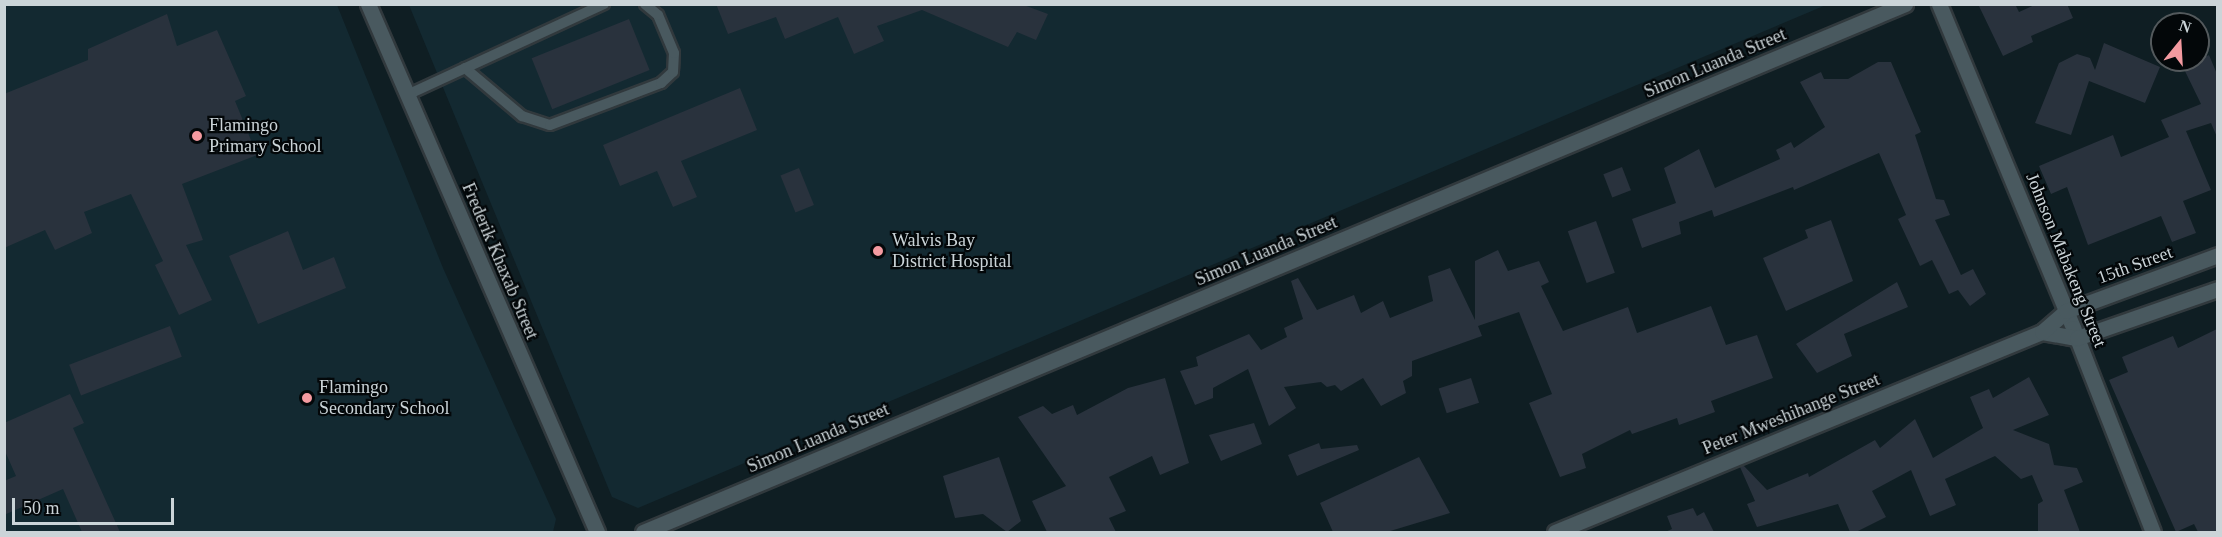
<!DOCTYPE html>
<html>
<head>
<meta charset="utf-8">
<style>
  body { margin:0 }
  #map { position:relative; width:2222px; height:537px; overflow:hidden; background:#0f1e23; font-family:Georgia,serif }
  div>[style] { position:absolute }
  .built>* { inset:0; background:#132931 }
  .building>* { inset:0; background:#29323d; transform-origin:0 0 }
  .roads { filter:drop-shadow(2px 0 #31393d) drop-shadow(-2px 0 #31393d) drop-shadow(0 2px #31393d) drop-shadow(0 -2px #31393d) }
  .lane>* { height:10px; margin:-5px; padding:0 5px; transform-origin:5px; border-radius:5px; background:#49595f }
  .street>* { height:15px; margin:-7.5px; padding:0 7.5px; transform-origin:7.5px; border-radius:7.5px; background:#49595f }
  .dots>* { width:16px; height:16px; translate:-50% -50%; box-sizing:border-box; border:3px solid #030709; border-radius:50% }
  span { translate:-50% -50%; white-space:nowrap; text-align:center; line-height:1.15; -webkit-text-stroke:4.5px #030709; paint-order:stroke }
  .street-label { font-size:18px; color:#cbd4d8 }
  .poi-label { font-size:18px; color:#cbd4d8 }
  .left { translate:0 -50%; text-align:left }
  .frame { position:absolute; inset:0; border:6px solid #cbd4d8; pointer-events:none }
  .north { position:absolute; left:2150px; top:12px; width:60px; height:60px; box-sizing:border-box; background:#030709; border:2px solid #53595c; border-radius:50%; rotate:18deg; font-size:16px; font-weight:700; line-height:24px; text-align:center; color:#cbd4d8 }
  .north::after { content:''; display:block; margin:auto; width:21px; height:27px; background:#f49aa0; clip-path:polygon(50% 0,100% 100%,50% 72%,0 100%) }
  .scale { position:absolute; left:12px; top:498px; width:162px; height:27px; box-sizing:border-box; border:3px solid #cbd4d8; border-top:0; padding-left:8px; font-size:18px; line-height:21px; white-space:nowrap; color:#cbd4d8; -webkit-text-stroke:4px #030709; paint-order:stroke }
</style>
</head>
<body>
<div id="map">
  <div class="built">
    <div style="clip-path:polygon(4px 5px,337px 5px,443px 268px,556px 519px,553px 532px,5px 532px)"></div>
    <div style="clip-path:polygon(409px 5px,1826px 5px,638px 508px,612px 497px)"></div>
  </div>
  <div class="building">
    <div style="clip-path:polygon(716px 4px,1021px 4px,1048px 14px,1036px 40px,1017px 32px,1008px 47px,922px 10px,877px 26px,884px 41px,854px 54px,838px 17px,785px 39px,776px 17px,728px 34px)"></div>
    <div style="clip-path:polygon(1978px 4px,2015px 4px,2019px 12px,2037px 4px,2067px 4px,2073px 18px,2031px 36px,2033px 42px,2003px 56px)"></div>
    <div style="clip-path:polygon(167px 14px,177px 46px,217px 30px,246px 96px,235px 101px,257px 155px,182px 184px,203px 240px,186px 245px,212px 300px,179px 315px,155px 265px,163px 261px,131px 194px,84px 212px,92px 233px,55px 250px,45px 230px,4px 248px,4px 94px,88px 60px,88px 49px)"></div>
    <div style="left:629px;top:19px;width:55px;height:105px;rotate:68deg"></div>
    <div style="clip-path:polygon(2104px 43px,2160px 67px,2145px 103px,2089px 81px,2071px 135px,2035px 123px,2059px 63px,2077px 54px,2090px 58px,2095px 70px)"></div>
    <div style="clip-path:polygon(2209px 55px,2217px 74px,2217px 137px,2211px 123px,2186px 131px,2211px 190px,2183px 201px,2196px 233px,2172px 242px,2161px 216px,2088px 245px,2067px 187px,2051px 194px,2039px 166px,2113px 135px,2121px 157px,2169px 137px,2161px 120px,2201px 104px,2183px 67px)"></div>
    <div style="clip-path:polygon(1878px 62px,1891px 62px,1921px 132px,1915px 135px,1936px 199px,1944px 200px,1950px 215px,1935px 220px,1961px 275px,1973px 269px,1986px 294px,1970px 306px,1958px 290px,1949px 294px,1932px 260px,1920px 266px,1898px 219px,1906px 215px,1879px 153px,1794px 190px,1793px 187px,1714px 217px,1712px 210px,1679px 222px,1681px 234px,1642px 248px,1632px 219px,1676px 203px,1664px 168px,1699px 149px,1715px 188px,1780px 159px,1776px 150px,1791px 142px,1794px 148px,1825px 127px,1800px 82px,1821px 72px,1824px 79px,1848px 79px)"></div>
    <div style="clip-path:polygon(740px 88px,757px 130px,681px 161px,697px 197px,673px 207px,657px 171px,620px 186px,603px 145px)"></div>
    <div style="left:1622px;top:167px;width:25px;height:20px;rotate:69deg"></div>
    <div style="left:799px;top:168px;width:40px;height:20px;rotate:68deg"></div>
    <div style="clip-path:polygon(1831px 220px,1853px 281px,1786px 311px,1763px 258px,1808px 238px,1805px 230px)"></div>
    <div style="left:1596px;top:221px;width:55px;height:30px;rotate:70deg"></div>
    <div style="clip-path:polygon(288px 231px,303px 270px,334px 257px,346px 288px,258px 324px,229px 256px)"></div>
    <div style="clip-path:polygon(1498px 250px,1508px 271px,1539px 261px,1549px 282px,1541px 286px,1563px 331px,1628px 307px,1637px 333px,1711px 306px,1726px 345px,1757px 335px,1773px 378px,1711px 401px,1715px 412px,1679px 425px,1677px 418px,1632px 434px,1630px 430px,1582px 454px,1586px 468px,1560px 477px,1529px 403px,1552px 394px,1519px 312px,1478px 326px,1482px 336px,1412px 361px,1412px 376px,1403px 381px,1406px 393px,1381px 406px,1363px 378px,1341px 391px,1335px 385px,1327px 387px,1321px 382px,1284px 387px,1296px 408px,1269px 426px,1248px 369px,1213px 388px,1213px 398px,1195px 405px,1180px 371px,1198px 366px,1196px 357px,1249px 334px,1261px 350px,1287px 337px,1284px 328px,1303px 319px,1291px 281px,1298px 278px,1317px 310px,1354px 295px,1361px 313px,1383px 301px,1390px 318px,1433px 301px,1428px 276px,1450px 268px,1475px 320px,1475px 261px)"></div>
    <div style="clip-path:polygon(1897px 282px,1908px 307px,1844px 334px,1852px 356px,1817px 373px,1796px 344px)"></div>
    <div style="left:170px;top:326px;width:33px;height:108px;rotate:69deg"></div>
    <div style="clip-path:polygon(2217px 329px,2217px 532px,2198px 532px,2194px 524px,2176px 532px,2109px 380px,2128px 372px,2122px 357px,2173px 336px,2178px 348px)"></div>
    <div style="clip-path:polygon(2029px 377px,2049px 415px,2013px 430px,2049px 444px,2054px 465px,2077px 468px,2083px 482px,2064px 490px,2080px 532px,2038px 532px,2038px 504px,2043px 501px,2032px 475px,2021px 479px,1995px 456px,1945px 479px,1956px 505px,1930px 516px,1911px 470px,1872px 491px,1886px 517px,1856px 532px,1850px 532px,1838px 504px,1757px 527px,1747px 504px,1755px 501px,1740px 467px,1743px 465px,1767px 490px,1808px 473px,1809px 477px,1875px 440px,1880px 448px,1915px 419px,1933px 458px,1983px 428px,1970px 397px,1989px 389px,1993px 398px)"></div>
    <div style="clip-path:polygon(1165px 378px,1189px 463px,1160px 475px,1152px 456px,1109px 477px,1126px 511px,1109px 518px,1116px 532px,1047px 532px,1032px 501px,1066px 486px,1018px 417px,1043px 406px,1052px 414px,1073px 405px,1077px 415px,1128px 388px)"></div>
    <div style="left:1471px;top:378px;width:26px;height:34px;rotate:72deg"></div>
    <div style="clip-path:polygon(70px 394px,84px 423px,73px 428px,120px 532px,82px 532px,63px 489px,4px 515px,4px 481px,16px 476px,4px 449px,4px 423px)"></div>
    <div style="clip-path:polygon(1254px 423px,1262px 444px,1221px 461px,1209px 435px)"></div>
    <div style="clip-path:polygon(1319px 443px,1321px 449px,1357px 445px,1359px 450px,1297px 476px,1288px 455px)"></div>
    <div style="clip-path:polygon(999px 457px,1021px 521px,1007px 532px,983px 514px,955px 518px,943px 476px)"></div>
    <div style="clip-path:polygon(1419px 457px,1450px 513px,1387px 532px,1333px 532px,1320px 503px)"></div>
    <div style="clip-path:polygon(1693px 508px,1697px 516px,1704px 512px,1714px 532px,1665px 532px,1672px 529px,1667px 516px)"></div>
  </div>
  <div class="roads">
    <div class="lane">
      <div style="left:465px;top:68px;width:75px;rotate:40.1deg"></div>
      <div style="left:522px;top:116px;width:29px;rotate:18deg"></div>
      <div style="left:550px;top:125px;width:119px;rotate:-20.7deg"></div>
      <div style="left:661px;top:83px;width:16px;rotate:-43deg"></div>
      <div style="left:673px;top:72px;width:19px;rotate:-87deg"></div>
      <div style="left:674px;top:53px;width:41px;rotate:-112.8deg"></div>
      <div style="left:658px;top:15px;width:17px;rotate:-140deg"></div>
      <div style="left:407px;top:95px;width:217px;rotate:-24.8deg"></div>
    </div>
    <div class="street">
      <div style="left:368px;top:4px;width:576px;rotate:66.55deg"></div>
      <div style="left:1939px;top:4px;width:351px;rotate:67.5deg"></div>
      <div style="left:2073px;top:328px;width:219px;rotate:68.6deg"></div>
      <div style="left:2042px;top:332px;width:36px;rotate:10deg"></div>
      <div style="left:2077px;top:338px;width:149px;rotate:-19.2deg"></div>
      <div style="left:643px;top:532px;width:1368px;rotate:-22.7deg"></div>
      <div style="left:1555px;top:532px;width:526px;rotate:-22.33deg"></div>
      <div style="left:2042px;top:332px;width:32px;rotate:-41deg"></div>
      <div style="left:2066px;top:311px;width:162px;rotate:-20.2deg"></div>
    </div>
  </div>
  <div class="dots">
    <div style="left:197px;top:136px;background:#f49aa0"></div>
    <div style="left:878px;top:251px;background:#f49aa0"></div>
    <div style="left:307px;top:398px;background:#f49aa0"></div>
  </div>
  <div class="street-label">
    <span style="left:1715px;top:63px;rotate:-23deg">Simon Luanda Street</span>
    <span style="left:1266px;top:251px;rotate:-23deg">Simon Luanda Street</span>
    <span style="left:2066px;top:260px;rotate:68deg">Johnson Mabakeng Street</span>
    <span style="left:500px;top:261px;rotate:67deg">Frederik Khaxab Street</span>
    <span style="left:2135px;top:265px;rotate:-20deg">15th Street</span>
    <span style="left:1791px;top:414px;rotate:-22deg">Peter Mweshihange Street</span>
    <span style="left:818px;top:438px;rotate:-23deg">Simon Luanda Street</span>
  </div>
  <div class="poi-label">
    <span class="left" style="left:209px;top:136px">Flamingo<br>Primary School</span>
    <span class="left" style="left:892px;top:251px">Walvis Bay<br>District Hospital</span>
    <span class="left" style="left:319px;top:398px">Flamingo<br>Secondary School</span>
  </div>
  <div class="frame"></div>
  <div class="north">N</div>
  <div class="scale">50 m</div>
</div>
</body>
</html>
